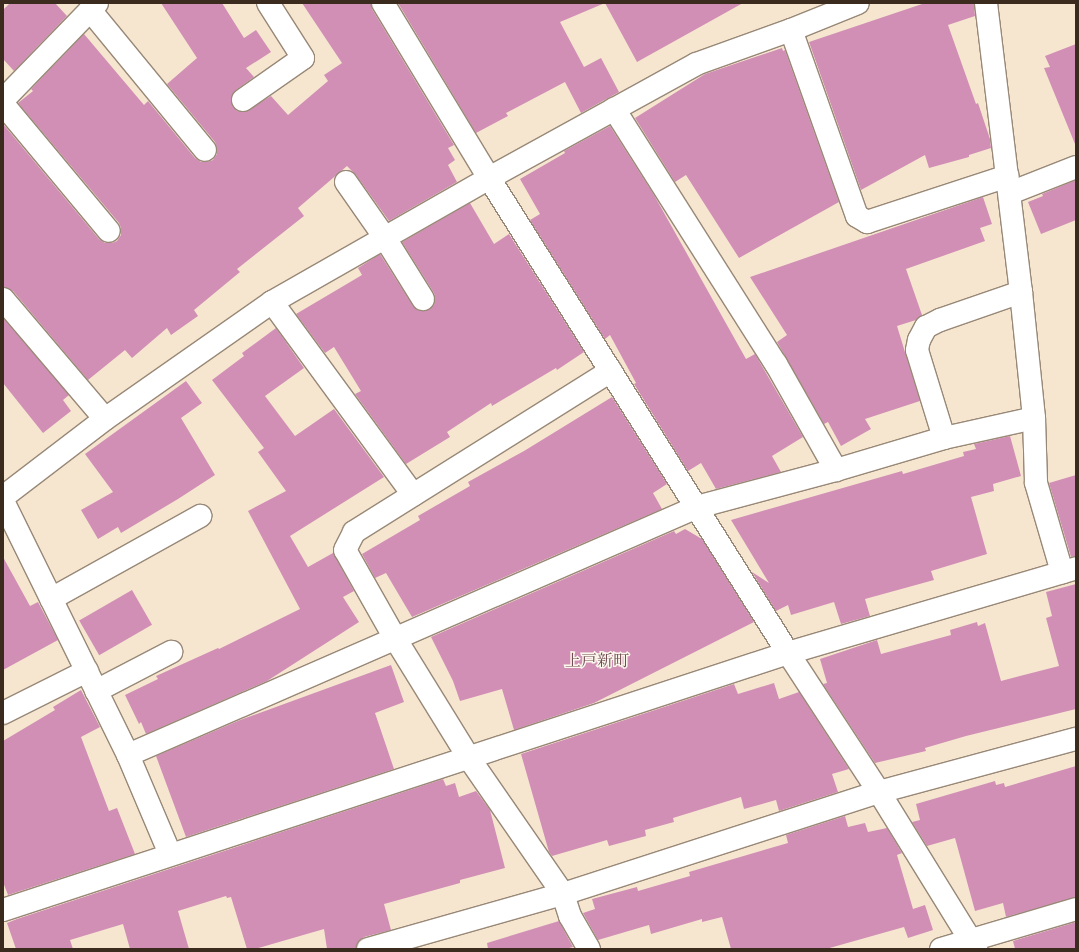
<!DOCTYPE html>
<html>
<head>
<meta charset="utf-8">
<style>
  body { margin:0 }
  #map { position:relative; width:1079px; height:952px; overflow:hidden; background:#f6e6d0; font-family:Cardo,"Noto Serif JP",serif }
  div>[style] { position:absolute }
  .building>* { inset:0; background:#d28fb6; transform-origin:0 0 }
  .roads { filter:drop-shadow(1px 0 #988877) drop-shadow(-1px 0 #988877) drop-shadow(0 1px #988877) drop-shadow(0 -1px #988877) }
  .minor>* { height:22px; margin:-11px; padding:0 11px; transform-origin:11px; border-radius:11px; background:#fff }
  span { translate:-50% -50%; white-space:nowrap; text-align:center; line-height:1.15; -webkit-text-stroke:3px #fbf7ec; paint-order:stroke }
  .quarter-label { font-size:16px; color:#704d53 }
  .frame { position:absolute; inset:0; border:4px solid #3b2a1e; pointer-events:none }
</style>
</head>
<body>
<div id="map">
  <div class="building">
    <div style="clip-path:polygon(10px 3px,55px 3px,67px 16px,14px 71px,3px 59px,3px 10px)"></div>
    <div style="clip-path:polygon(161px 3px,222px 3px,244px 38px,256px 30px,271px 52px,246px 68px,254px 77px,236px 90px,232px 95px,231px 101px,233px 107px,237px 111px,244px 112px,271px 96px,288px 115px,328px 81px,324px 75px,342px 63px,302px 3px,371px 3px,372px 9px,454px 145px,448px 148px,455px 160px,448px 165px,457px 182px,389px 221px,356px 175px,347px 166px,298px 208px,304px 216px,237px 269px,240px 272px,194px 310px,198px 316px,171px 335px,167px 328px,132px 358px,125px 350px,88px 380px,13px 291px,3px 287px,3px 124px,99px 239px,105px 243px,112px 243px,117px 241px,121px 235px,121px 228px,119px 223px,18px 103px,33px 91px,31px 89px,84px 34px,144px 105px,148px 101px,195px 158px,201px 162px,207px 162px,213px 160px,217px 154px,217px 148px,215px 142px,167px 84px,197px 58px)"></div>
    <div style="clip-path:polygon(398px 3px,743px 3px,637px 62px,605px 3px,560px 22px,584px 67px,601px 58px,619px 92px,581px 113px,565px 82px,506px 113px,508px 116px,476px 133px)"></div>
    <div style="clip-path:polygon(925px 3px,974px 3px,975px 16px,948px 25px,976px 104px,978px 103px,990px 139px,991px 148px,969px 155px,969px 157px,929px 168px,925px 155px,861px 190px,809px 42px)"></div>
    <div style="clip-path:polygon(1076px 44px,1076px 144px,1075px 144px,1044px 68px,1050px 67px,1045px 56px)"></div>
    <div style="clip-path:polygon(782px 48px,783px 51px,785px 50px,839px 202px,739px 258px,686px 175px,675px 182px,635px 118px,705px 74px)"></div>
    <div style="clip-path:polygon(610px 126px,654px 195px,746px 359px,755px 354px,803px 437px,772px 456px,781px 472px,716px 489px,701px 463px,688px 471px,634px 384px,636px 383px,610px 335px,605px 339px,530px 220px,540px 214px,520px 179px,565px 153px,564px 151px)"></div>
    <div style="clip-path:polygon(1076px 180px,1076px 220px,1041px 234px,1028px 202px,1043px 196px,1042px 194px)"></div>
    <div style="clip-path:polygon(983px 197px,992px 224px,980px 228px,985px 241px,906px 269px,922px 315px,916px 320px,897px 326px,920px 401px,865px 419px,871px 429px,841px 446px,828px 422px,824px 424px,777px 342px,787px 335px,750px 277px)"></div>
    <div style="clip-path:polygon(470px 203px,494px 244px,509px 234px,584px 352px,557px 370px,556px 368px,492px 406px,491px 403px,447px 432px,450px 437px,406px 464px,355px 394px,361px 391px,334px 347px,325px 353px,296px 314px,362px 275px,358px 268px,380px 254px,413px 306px,417px 310px,423px 311px,430px 309px,434px 305px,435px 298px,434px 293px,402px 242px)"></div>
    <div style="clip-path:polygon(3px 318px,69px 395px,63px 400px,71px 411px,43px 433px,3px 383px)"></div>
    <div style="clip-path:polygon(276px 328px,304px 368px,265px 396px,295px 436px,334px 409px,384px 477px,290px 536px,308px 567px,333px 553px,354px 591px,343px 597px,359px 622px,267px 681px,146px 734px,141px 722px,139px 724px,125px 695px,158px 679px,156px 676px,218px 648px,219px 649px,300px 609px,248px 511px,286px 491px,258px 452px,264px 448px,212px 380px,244px 356px,242px 353px)"></div>
    <div style="clip-path:polygon(186px 381px,202px 403px,181px 418px,215px 475px,178px 499px,121px 533px,118px 527px,98px 539px,81px 510px,113px 492px,85px 454px)"></div>
    <div style="clip-path:polygon(612px 397px,667px 484px,653px 493px,662px 509px,412px 617px,386px 573px,375px 578px,362px 554px,420px 520px,418px 516px,470px 486px,468px 482px,524px 451px)"></div>
    <div style="clip-path:polygon(1010px 436px,1021px 476px,993px 484px,994px 491px,971px 497px,987px 554px,931px 571px,934px 580px,865px 599px,870px 616px,841px 624px,834px 602px,791px 615px,788px 605px,776px 611px,752px 572px,769px 583px,731px 520px,902px 471px,903px 474px,964px 456px,963px 452px,976px 449px,974px 444px)"></div>
    <div style="clip-path:polygon(1076px 475px,1076px 556px,1071px 557px,1049px 483px)"></div>
    <div style="clip-path:polygon(685px 529px,702px 539px,754px 622px,594px 703px,514px 730px,502px 689px,460px 701px,453px 681px,431px 637px,674px 531px,676px 534px)"></div>
    <div style="clip-path:polygon(3px 557px,30px 606px,38px 602px,58px 640px,3px 670px)"></div>
    <div style="clip-path:polygon(1076px 584px,1076px 709px,966px 736px,925px 748px,926px 751px,875px 763px,823px 684px,827px 683px,820px 659px,877px 640px,881px 654px,951px 635px,950px 630px,977px 622px,978px 626px,985px 623px,1001px 681px,1059px 666px,1046px 618px,1052px 616px,1046px 592px)"></div>
    <div style="left:132px;top:590px;width:40px;height:61px;rotate:60deg"></div>
    <div style="clip-path:polygon(391px 665px,404px 702px,375px 713px,394px 769px,186px 837px,156px 756px,240px 720px)"></div>
    <div style="clip-path:polygon(774px 683px,779px 699px,799px 692px,849px 769px,832px 774px,838px 792px,779px 811px,776px 800px,744px 809px,741px 797px,673px 818px,674px 822px,645px 830px,646px 836px,609px 846px,607px 840px,552px 856px,549px 852px,521px 754px,734px 684px,738px 694px)"></div>
    <div style="clip-path:polygon(81px 690px,100px 727px,81px 737px,109px 811px,117px 808px,135px 854px,8px 895px,3px 882px,3px 741px,55px 710px,53px 707px)"></div>
    <div style="clip-path:polygon(1076px 766px,1076px 897px,1006px 917px,1003px 903px,975px 911px,955px 838px,927px 846px,912px 822px,920px 820px,916px 804px,995px 781px,996px 785px,1004px 783px,1005px 787px)"></div>
    <div style="clip-path:polygon(443px 779px,446px 786px,455px 783px,459px 797px,476px 791px,490px 810px,505px 868px,460px 880px,460px 883px,384px 904px,391px 930px,364px 937px,359px 941px,356px 949px,327px 949px,324px 929px,255px 949px,247px 949px,231px 897px,227px 898px,226px 896px,178px 911px,189px 949px,130px 949px,123px 924px,70px 940px,73px 949px,16px 949px,7px 923px,17px 919px)"></div>
    <div style="clip-path:polygon(845px 816px,848px 827px,865px 823px,868px 832px,887px 828px,902px 853px,897px 855px,913px 909px,925px 905px,933px 930px,908px 938px,904px 927px,826px 949px,731px 949px,722px 917px,702px 922px,702px 919px,651px 934px,649px 925px,598px 940px,583px 913px,595px 909px,592px 899px,637px 887px,638px 891px,690px 876px,689px 872px,788px 843px,786px 835px)"></div>
    <div style="clip-path:polygon(559px 921px,573px 947px,565px 949px,488px 949px,487px 943px)"></div>
    <div style="clip-path:polygon(1076px 922px,1076px 949px,1015px 949px,1013px 941px)"></div>
  </div>
  <div class="roads">
    <div class="minor">
      <div style="left:383px;top:3px;width:205px;rotate:58.8deg"></div>
      <div style="left:489px;top:178px;width:561px;rotate:57.81deg"></div>
      <div style="left:788px;top:653px;width:166px;rotate:56.8deg"></div>
      <div style="left:879px;top:792px;width:185px;rotate:58.3deg"></div>
      <div style="left:986px;top:3px;width:291px;rotate:83.1deg"></div>
      <div style="left:1021px;top:292px;width:127px;rotate:84.1deg"></div>
      <div style="left:1034px;top:418px;width:65px;rotate:88.2deg"></div>
      <div style="left:1036px;top:483px;width:93px;rotate:73.7deg"></div>
      <div style="left:90px;top:10px;width:181px;rotate:50.6deg"></div>
      <div style="left:791px;top:30px;width:197px;rotate:70.5deg"></div>
      <div style="left:857px;top:216px;width:12px;rotate:31deg"></div>
      <div style="left:867px;top:222px;width:148px;rotate:-18.1deg"></div>
      <div style="left:3px;top:100px;width:135px;rotate:-45.9deg"></div>
      <div style="left:243px;top:100px;width:73px;rotate:-35deg"></div>
      <div style="left:303px;top:58px;width:65px;rotate:-122.5deg"></div>
      <div style="left:3px;top:104px;width:165px;rotate:50.2deg"></div>
      <div style="left:614px;top:109px;width:302px;rotate:57.6deg"></div>
      <div style="left:776px;top:364px;width:122px;rotate:60.5deg"></div>
      <div style="left:346px;top:182px;width:68px;rotate:55.1deg"></div>
      <div style="left:385px;top:238px;width:72px;rotate:58.1deg"></div>
      <div style="left:1010px;top:193px;width:71px;rotate:-21.5deg"></div>
      <div style="left:3px;top:299px;width:157px;rotate:49.6deg"></div>
      <div style="left:272px;top:302px;width:239px;rotate:53.8deg"></div>
      <div style="left:944px;top:438px;width:92px;rotate:-107.1deg"></div>
      <div style="left:917px;top:350px;width:10px;rotate:-79deg"></div>
      <div style="left:919px;top:340px;width:15px;rotate:-62deg"></div>
      <div style="left:926px;top:327px;width:16px;rotate:-27deg"></div>
      <div style="left:940px;top:320px;width:86px;rotate:-19.1deg"></div>
      <div style="left:3px;top:497px;width:128px;rotate:-37.4deg"></div>
      <div style="left:105px;top:419px;width:204px;rotate:-35deg"></div>
      <div style="left:272px;top:302px;width:250px;rotate:-29.7deg"></div>
      <div style="left:489px;top:178px;width:236px;rotate:-28.8deg"></div>
      <div style="left:696px;top:64px;width:101px;rotate:-19.7deg"></div>
      <div style="left:791px;top:30px;width:72px;rotate:-21.9deg"></div>
      <div style="left:3px;top:501px;width:283px;rotate:63.8deg"></div>
      <div style="left:128px;top:755px;width:108px;rotate:67deg"></div>
      <div style="left:51px;top:599px;width:171px;rotate:-29.1deg"></div>
      <div style="left:96px;top:691px;width:85px;rotate:-27.5deg"></div>
      <div style="left:3px;top:713px;width:94px;rotate:-26.6deg"></div>
      <div style="left:128px;top:755px;width:621px;rotate:-23.55deg"></div>
      <div style="left:697px;top:507px;width:144px;rotate:-14.9deg"></div>
      <div style="left:836px;top:470px;width:113px;rotate:-16.5deg"></div>
      <div style="left:944px;top:438px;width:92px;rotate:-12.5deg"></div>
      <div style="left:3px;top:910px;width:826px;rotate:-18.13deg"></div>
      <div style="left:788px;top:653px;width:300px;rotate:-16.4deg"></div>
      <div style="left:368px;top:949px;width:203px;rotate:-15.8deg"></div>
      <div style="left:563px;top:894px;width:332px;rotate:-17.9deg"></div>
      <div style="left:879px;top:792px;width:204px;rotate:-15.1deg"></div>
      <div style="left:589px;top:949px;width:38px;rotate:-120deg"></div>
      <div style="left:570px;top:916px;width:23px;rotate:-108deg"></div>
      <div style="left:563px;top:894px;width:165px;rotate:-124.7deg"></div>
      <div style="left:469px;top:758px;width:139px;rotate:-121.7deg"></div>
      <div style="left:396px;top:640px;width:103px;rotate:-119.5deg"></div>
      <div style="left:345px;top:550px;width:20px;rotate:-63deg"></div>
      <div style="left:354px;top:532px;width:303px;rotate:-32.1deg"></div>
      <div style="left:941px;top:949px;width:141px;rotate:-16.5deg"></div>
    </div>
  </div>
  <div class="quarter-label">
    <span style="left:597px;top:661px">上戸新町</span>
  </div>
  <div class="frame"></div>
</div>
</body>
</html>
